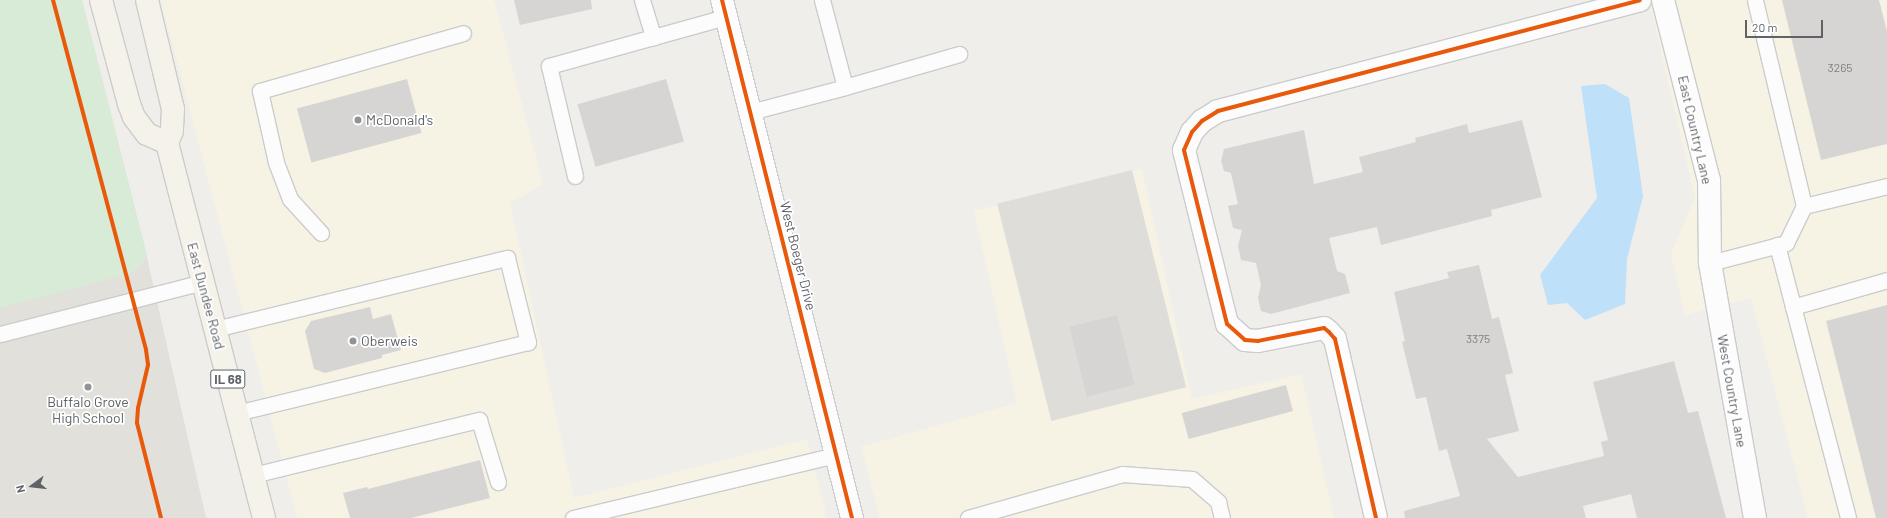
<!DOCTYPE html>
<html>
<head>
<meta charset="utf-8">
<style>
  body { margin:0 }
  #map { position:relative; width:1887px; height:518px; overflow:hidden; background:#efeeea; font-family:Barlow,sans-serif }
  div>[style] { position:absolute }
  .commercial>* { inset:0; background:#f7f3e4 }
  .industrial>* { inset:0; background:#dfddda; transform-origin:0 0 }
  .education>* { inset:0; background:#e2e0da }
  .green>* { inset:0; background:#d8ebd6 }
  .water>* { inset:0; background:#bfe0f9 }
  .building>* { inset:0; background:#d6d5d3; transform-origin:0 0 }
  .roads { filter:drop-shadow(1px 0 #cbcccc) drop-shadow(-1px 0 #cbcccc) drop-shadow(0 1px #cbcccc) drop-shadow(0 -1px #cbcccc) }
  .service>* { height:15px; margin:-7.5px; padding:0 7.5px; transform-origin:7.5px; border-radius:7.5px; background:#fdfcfc }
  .minor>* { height:22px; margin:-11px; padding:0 11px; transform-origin:11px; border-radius:11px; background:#fdfcfc }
  .primary>* { height:22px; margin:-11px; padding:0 11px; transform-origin:11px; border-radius:11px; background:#f4f2e9 }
  .cycleway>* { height:4px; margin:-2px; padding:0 2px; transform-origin:2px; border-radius:2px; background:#e8590c }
  .dots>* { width:11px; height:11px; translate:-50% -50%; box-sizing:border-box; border:2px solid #fff; border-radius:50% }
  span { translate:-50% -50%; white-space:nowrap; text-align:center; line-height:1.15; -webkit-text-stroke:3.5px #fff; paint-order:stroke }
  .number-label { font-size:12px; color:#7e8184 }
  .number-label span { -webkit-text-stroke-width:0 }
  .shield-label span { padding:1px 3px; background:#fff; border:1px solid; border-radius:3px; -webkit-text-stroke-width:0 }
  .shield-label { font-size:13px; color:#5f6368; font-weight:700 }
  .poi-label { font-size:14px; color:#5f6368 }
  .left { translate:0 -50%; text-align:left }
  .street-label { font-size:14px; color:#5f6368 }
  .north { position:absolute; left:12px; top:466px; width:40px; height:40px; -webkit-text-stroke:3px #fff; paint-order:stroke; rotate:255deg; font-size:11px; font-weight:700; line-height:16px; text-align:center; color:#5f6368 }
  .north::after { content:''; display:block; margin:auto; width:14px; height:18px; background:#5f6368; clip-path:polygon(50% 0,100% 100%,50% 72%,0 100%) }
  .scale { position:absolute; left:1745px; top:20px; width:78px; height:18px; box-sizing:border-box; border:2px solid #5f6368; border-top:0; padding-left:5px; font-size:12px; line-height:14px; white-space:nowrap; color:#5f6368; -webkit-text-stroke:3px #fff; paint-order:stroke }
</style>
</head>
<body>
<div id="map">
  <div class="commercial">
    <div style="clip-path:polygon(161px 0,494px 0,543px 184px,510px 203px,574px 498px,807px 439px,827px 518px,297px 518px)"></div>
    <div style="clip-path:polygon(1649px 0,1887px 0,1887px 518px,1808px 518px,1751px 298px,1685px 315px,1671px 254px,1695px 197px)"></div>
    <div style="clip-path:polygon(1142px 169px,1192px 399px,1301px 374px,1334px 518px,880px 518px,861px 447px,1017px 403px,974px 211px)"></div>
  </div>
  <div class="industrial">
    <div style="left:1132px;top:170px;width:224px;height:139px;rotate:76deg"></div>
  </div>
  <div class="education">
    <div style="clip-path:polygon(0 0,82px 0,143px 240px,206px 518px,0 518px)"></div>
  </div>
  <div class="green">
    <div style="clip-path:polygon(0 0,82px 0,147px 256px,140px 266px,131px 273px,0 308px)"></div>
  </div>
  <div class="water">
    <div style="clip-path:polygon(1605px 84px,1629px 98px,1643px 196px,1627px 259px,1625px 304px,1585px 320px,1567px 303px,1548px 305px,1540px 275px,1597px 198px,1581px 86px)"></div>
  </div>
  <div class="building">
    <div style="clip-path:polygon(514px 0,591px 0,592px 9px,520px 25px)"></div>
    <div style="clip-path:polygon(1782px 0,1879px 0,1887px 31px,1887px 144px,1821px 160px)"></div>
    <div style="left:407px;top:79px;width:56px;height:114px;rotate:75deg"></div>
    <div style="left:666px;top:79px;width:65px;height:92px;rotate:74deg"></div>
    <div style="clip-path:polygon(1522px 120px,1542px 197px,1491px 210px,1492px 216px,1381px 245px,1377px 227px,1329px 238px,1337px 271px,1345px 274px,1350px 293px,1271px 314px,1261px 311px,1258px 298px,1261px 285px,1256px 263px,1241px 260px,1238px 246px,1242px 230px,1233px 228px,1228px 206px,1238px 204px,1231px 173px,1224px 171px,1221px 161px,1224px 149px,1304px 130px,1314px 184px,1363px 172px,1359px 157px,1416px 142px,1415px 138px,1467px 124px,1469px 133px)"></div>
    <div style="clip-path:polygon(1479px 265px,1492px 319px,1499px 317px,1513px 373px,1505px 375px,1519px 431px,1487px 439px,1518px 477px,1604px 456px,1601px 442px,1608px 440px,1593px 382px,1674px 361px,1688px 413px,1698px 411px,1726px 518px,1637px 518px,1631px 494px,1583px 506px,1586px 518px,1405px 518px,1404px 511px,1460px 496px,1447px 449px,1439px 451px,1426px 397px,1416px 399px,1402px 342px,1405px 341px,1394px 292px,1449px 278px,1447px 272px)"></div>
    <div style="clip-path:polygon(1887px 305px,1887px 518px,1876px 518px,1826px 321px)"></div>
    <div style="clip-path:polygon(370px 307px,373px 319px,391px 314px,401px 350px,382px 355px,382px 358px,325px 373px,314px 369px,305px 331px,311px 321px)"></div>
    <div style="left:1117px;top:315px;width:72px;height:49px;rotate:76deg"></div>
    <div style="left:1286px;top:385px;width:27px;height:108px;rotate:75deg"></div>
    <div style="clip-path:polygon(480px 460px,490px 498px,411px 518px,350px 518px,343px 493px,367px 487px,368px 489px)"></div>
  </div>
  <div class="roads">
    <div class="service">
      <div style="left:642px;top:0;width:39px;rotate:73deg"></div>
      <div style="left:845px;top:87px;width:119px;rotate:-16.1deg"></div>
      <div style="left:750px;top:112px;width:98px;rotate:-14.7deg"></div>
      <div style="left:845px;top:87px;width:90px;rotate:-104.8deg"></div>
      <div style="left:575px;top:176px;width:113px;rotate:-103.3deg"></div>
      <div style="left:549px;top:66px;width:184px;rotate:-15.5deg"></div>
      <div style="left:1804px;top:206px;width:85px;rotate:-13.5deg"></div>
      <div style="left:321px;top:233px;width:46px;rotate:-132.4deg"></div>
      <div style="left:290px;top:199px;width:40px;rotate:-111deg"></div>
      <div style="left:276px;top:162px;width:73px;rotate:-102.7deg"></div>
      <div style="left:260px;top:91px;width:211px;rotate:-15.9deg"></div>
      <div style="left:1777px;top:245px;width:282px;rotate:75.4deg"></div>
      <div style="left:1710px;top:263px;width:79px;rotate:-14.7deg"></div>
      <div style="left:1786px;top:243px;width:41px;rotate:-64.1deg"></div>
      <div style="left:1804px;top:206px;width:212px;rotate:-103.4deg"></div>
      <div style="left:1793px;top:307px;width:98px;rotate:-16deg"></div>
      <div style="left:215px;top:329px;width:301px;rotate:-13.7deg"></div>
      <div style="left:507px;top:258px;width:87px;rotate:76deg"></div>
      <div style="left:528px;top:342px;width:300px;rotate:166.3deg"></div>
      <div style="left:0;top:334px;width:209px;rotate:-14.4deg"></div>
      <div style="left:253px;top:475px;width:233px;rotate:-13.7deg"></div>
      <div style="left:479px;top:420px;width:65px;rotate:73deg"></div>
      <div style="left:573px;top:518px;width:270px;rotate:-13.5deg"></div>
      <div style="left:968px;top:518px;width:160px;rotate:-15.9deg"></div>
      <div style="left:1122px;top:474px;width:70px;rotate:4.1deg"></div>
      <div style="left:1192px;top:479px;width:35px;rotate:41deg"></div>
      <div style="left:1218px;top:502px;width:16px;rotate:76deg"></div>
    </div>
    <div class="minor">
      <div style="left:722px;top:0;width:534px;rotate:75.91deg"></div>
      <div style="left:1663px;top:0;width:186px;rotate:75.7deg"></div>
      <div style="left:1709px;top:180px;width:83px;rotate:89.3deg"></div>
      <div style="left:1710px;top:263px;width:259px;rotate:80deg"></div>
      <div style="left:1376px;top:518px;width:184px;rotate:-102.9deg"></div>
      <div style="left:1335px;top:339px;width:9px;rotate:-131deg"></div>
      <div style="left:1329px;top:332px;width:6px;rotate:-141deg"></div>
      <div style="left:1324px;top:328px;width:67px;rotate:168.9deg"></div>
      <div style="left:1258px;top:341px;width:13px;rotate:-176deg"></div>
      <div style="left:1245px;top:340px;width:24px;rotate:-138deg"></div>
      <div style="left:1227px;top:324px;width:179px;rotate:-103.9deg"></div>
      <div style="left:1184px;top:150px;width:20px;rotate:-66deg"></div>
      <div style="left:1192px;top:132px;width:15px;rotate:-48deg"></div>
      <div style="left:1202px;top:121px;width:19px;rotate:-32deg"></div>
      <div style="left:1218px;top:111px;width:436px;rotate:-14.7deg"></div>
    </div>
    <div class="primary">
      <div style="left:101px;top:0;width:108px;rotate:74.9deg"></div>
      <div style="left:129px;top:104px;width:14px;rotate:69deg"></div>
      <div style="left:134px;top:117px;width:21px;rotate:53deg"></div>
      <div style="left:147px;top:134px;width:22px;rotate:24deg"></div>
      <div style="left:147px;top:0;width:112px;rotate:76.6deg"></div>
      <div style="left:173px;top:109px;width:22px;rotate:93deg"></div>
      <div style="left:172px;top:131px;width:13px;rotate:113deg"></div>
      <div style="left:167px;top:143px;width:387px;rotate:75.5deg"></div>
    </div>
  </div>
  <div class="cycleway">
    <div style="left:53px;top:0;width:362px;rotate:75.1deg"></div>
    <div style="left:146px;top:350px;width:15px;rotate:82deg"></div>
    <div style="left:148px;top:365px;width:44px;rotate:103.1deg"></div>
    <div style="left:138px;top:408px;width:15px;rotate:94deg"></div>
    <div style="left:137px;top:423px;width:98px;rotate:75.8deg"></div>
    <div style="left:722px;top:0;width:534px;rotate:75.91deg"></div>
    <div style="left:1376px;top:518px;width:184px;rotate:-102.9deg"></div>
    <div style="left:1335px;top:339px;width:9px;rotate:-131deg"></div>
    <div style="left:1329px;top:332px;width:6px;rotate:-141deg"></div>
    <div style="left:1324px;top:328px;width:67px;rotate:168.9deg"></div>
    <div style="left:1258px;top:341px;width:13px;rotate:-176deg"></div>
    <div style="left:1245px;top:340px;width:24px;rotate:-138deg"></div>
    <div style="left:1227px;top:324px;width:179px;rotate:-103.9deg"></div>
    <div style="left:1184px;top:150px;width:20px;rotate:-66deg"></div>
    <div style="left:1192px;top:132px;width:15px;rotate:-48deg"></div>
    <div style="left:1202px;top:121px;width:19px;rotate:-32deg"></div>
    <div style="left:1218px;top:111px;width:436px;rotate:-14.7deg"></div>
  </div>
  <div class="dots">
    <div style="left:358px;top:120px;background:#919496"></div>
    <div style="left:353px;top:341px;background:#919496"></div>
    <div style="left:88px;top:387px;background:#919496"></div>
  </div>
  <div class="number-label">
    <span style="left:1840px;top:68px">3265</span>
    <span style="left:1478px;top:339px">3375</span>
  </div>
  <div class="shield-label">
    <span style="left:228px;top:379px">IL 68</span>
  </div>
  <div class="poi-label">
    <span class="left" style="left:366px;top:120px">McDonald's</span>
    <span class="left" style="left:361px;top:341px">Oberweis</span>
    <span style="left:88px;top:410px">Buffalo Grove<br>High School</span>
  </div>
  <div class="street-label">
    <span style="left:1695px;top:130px;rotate:77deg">East Country Lane</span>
    <span style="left:798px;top:256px;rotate:76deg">West Boeger Drive</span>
    <span style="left:206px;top:296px;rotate:75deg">East Dundee Road</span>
    <span style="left:1732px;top:391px;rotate:80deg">West Country Lane</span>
  </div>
  <div class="north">N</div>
  <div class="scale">20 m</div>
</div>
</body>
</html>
